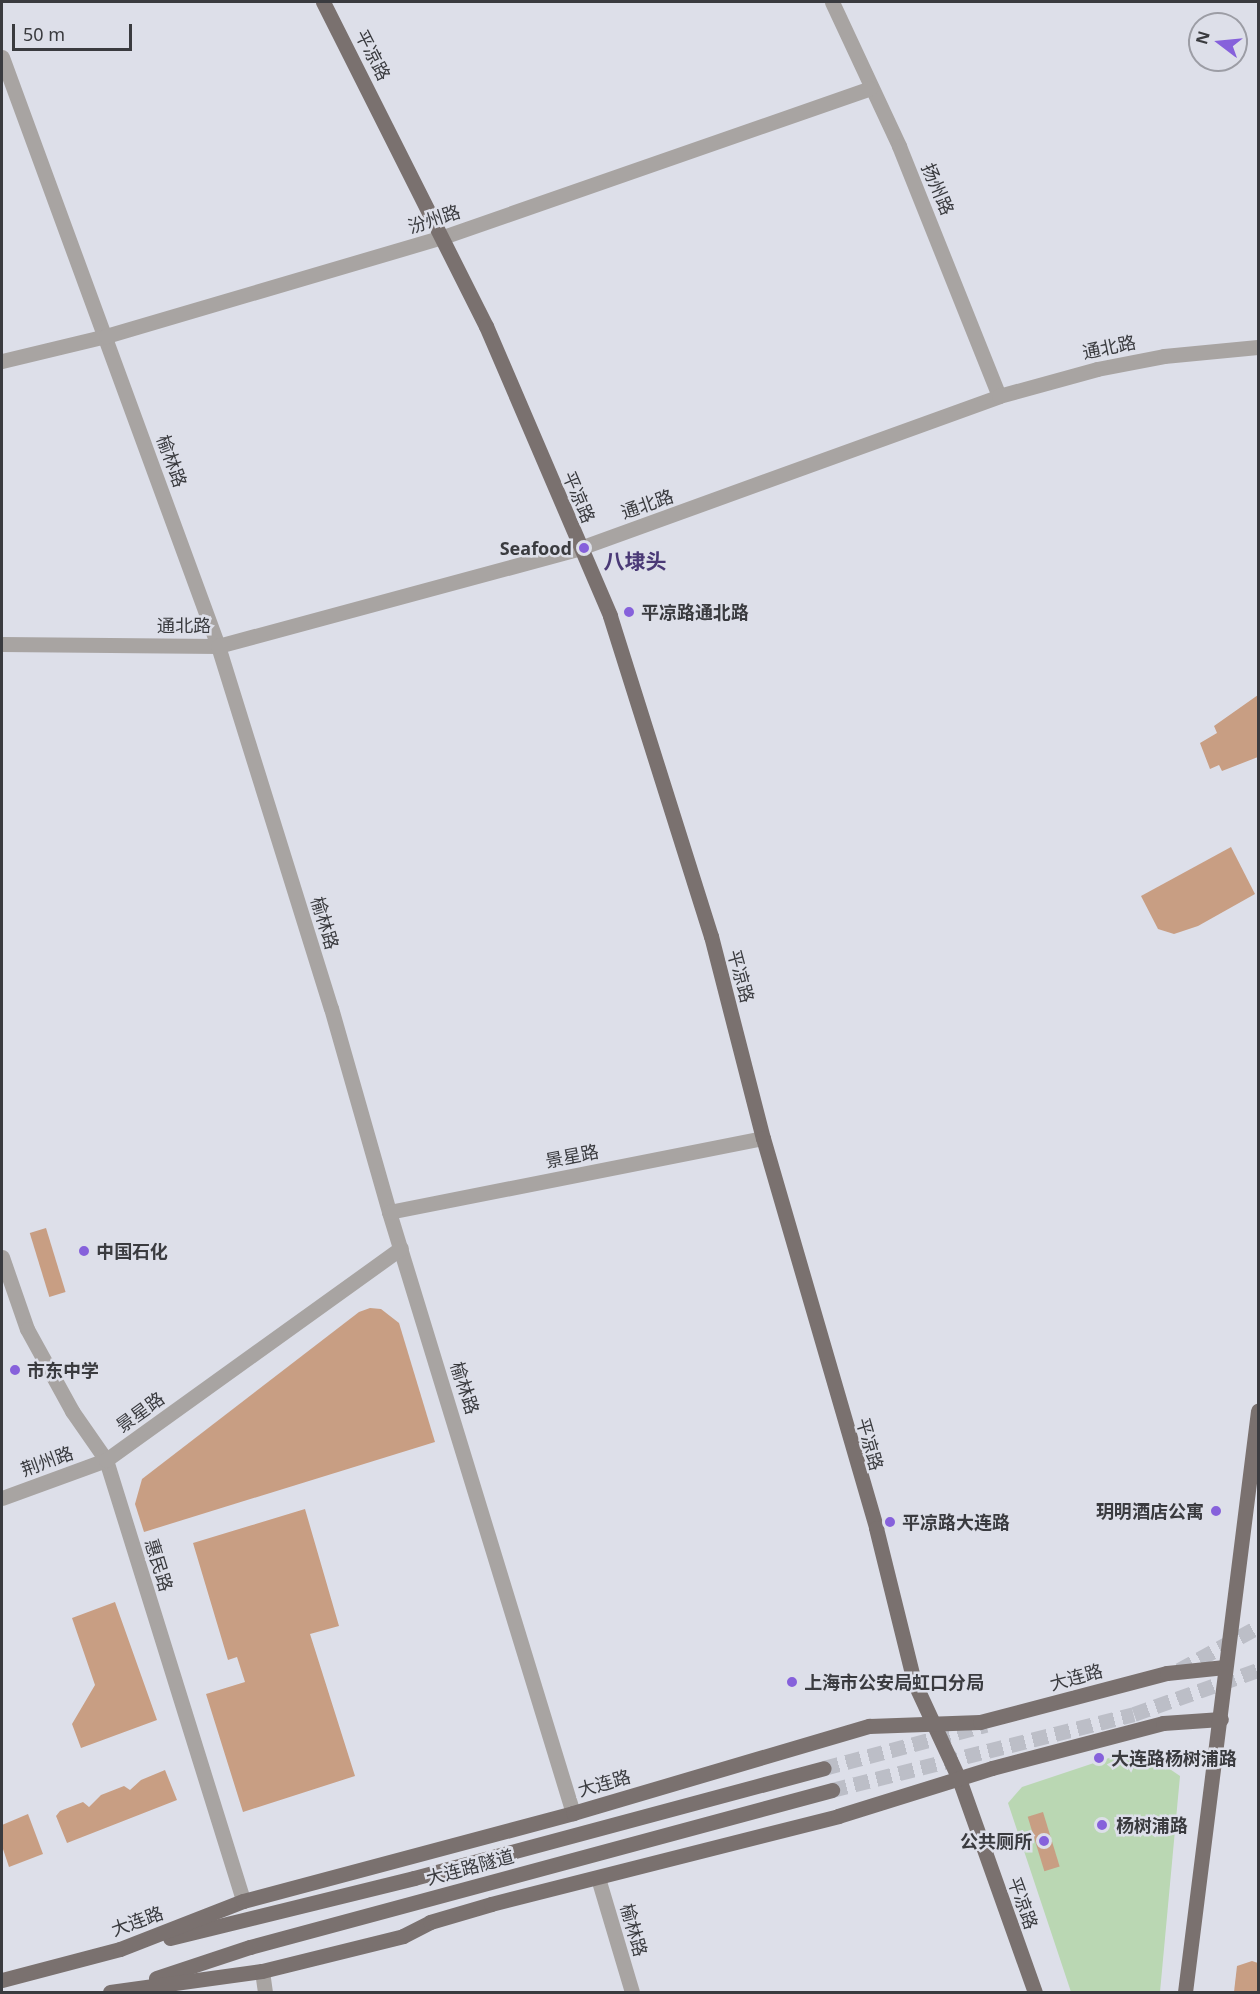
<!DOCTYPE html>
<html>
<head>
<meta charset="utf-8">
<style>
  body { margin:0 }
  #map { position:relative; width:1260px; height:1994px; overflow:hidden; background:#dddfe9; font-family:"Noto Sans","Noto Sans SC",sans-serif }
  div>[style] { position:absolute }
  .green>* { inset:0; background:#bad7b3 }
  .building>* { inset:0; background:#c89e83; transform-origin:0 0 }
  .major-tunnel>* { height:15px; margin-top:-7.5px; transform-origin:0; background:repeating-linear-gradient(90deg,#bcbec7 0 15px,transparent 0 23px) }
  .minor>* { height:15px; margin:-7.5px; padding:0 7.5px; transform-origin:7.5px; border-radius:7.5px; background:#a8a4a2 }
  .major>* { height:15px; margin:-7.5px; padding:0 7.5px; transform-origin:7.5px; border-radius:7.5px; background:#7a716f }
  .dots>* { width:16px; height:16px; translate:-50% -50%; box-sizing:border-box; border:3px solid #dddfe9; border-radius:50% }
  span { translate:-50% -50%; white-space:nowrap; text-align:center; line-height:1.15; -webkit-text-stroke:5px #dddfe9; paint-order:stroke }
  .street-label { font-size:18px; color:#3a3b3f }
  .poi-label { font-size:18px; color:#3a3b3f; font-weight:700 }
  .right { translate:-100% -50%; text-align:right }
  .left { translate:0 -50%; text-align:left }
  .quarter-label { font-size:21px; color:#4a3976; font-weight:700 }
  .frame { position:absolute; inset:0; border:3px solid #3a3b3f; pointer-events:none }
  .north { position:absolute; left:1188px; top:12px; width:60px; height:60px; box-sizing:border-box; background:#dddfe9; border:2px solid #9c9da5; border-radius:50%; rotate:286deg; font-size:16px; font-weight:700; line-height:24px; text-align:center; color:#3a3b3f }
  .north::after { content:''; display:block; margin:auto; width:21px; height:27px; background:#8661db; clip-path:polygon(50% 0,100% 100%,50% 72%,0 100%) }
  .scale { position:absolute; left:12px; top:24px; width:120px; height:27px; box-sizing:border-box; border:3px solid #3a3b3f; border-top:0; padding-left:8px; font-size:18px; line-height:21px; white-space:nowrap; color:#3a3b3f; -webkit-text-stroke:4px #dddfe9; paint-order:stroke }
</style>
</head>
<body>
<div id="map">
  <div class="green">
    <div style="clip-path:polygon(1139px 1748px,1180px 1776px,1160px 1992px,1071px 1992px,1008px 1803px,1022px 1787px)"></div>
  </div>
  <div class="building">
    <div style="clip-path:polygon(1258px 695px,1258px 757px,1222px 771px,1219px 765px,1210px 769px,1200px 743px,1217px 733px,1214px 726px)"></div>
    <div style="clip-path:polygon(1231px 847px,1255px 894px,1198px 926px,1174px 934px,1158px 929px,1141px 896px)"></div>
    <div style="left:46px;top:1228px;width:67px;height:17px;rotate:73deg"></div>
    <div style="clip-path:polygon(370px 1308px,381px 1309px,399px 1323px,435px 1442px,144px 1532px,135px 1504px,142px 1479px,359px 1312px)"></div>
    <div style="clip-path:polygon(305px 1509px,339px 1626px,310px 1634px,355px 1776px,243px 1812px,206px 1694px,245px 1682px,237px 1657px,228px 1660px,193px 1543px)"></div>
    <div style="clip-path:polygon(115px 1602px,157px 1720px,81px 1748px,72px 1724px,95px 1685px,72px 1618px)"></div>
    <div style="clip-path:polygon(165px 1770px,177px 1800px,67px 1843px,56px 1816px,60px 1811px,83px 1802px,89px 1807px,101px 1795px,124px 1786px,130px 1790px,141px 1780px)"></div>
    <div style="left:1043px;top:1812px;width:57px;height:16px;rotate:73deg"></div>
    <div style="clip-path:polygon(28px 1814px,43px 1854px,9px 1867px,2px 1846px,2px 1825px)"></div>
    <div style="clip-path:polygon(1252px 1961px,1258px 1963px,1258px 1992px,1234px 1992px,1237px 1966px)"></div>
  </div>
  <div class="major-tunnel">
    <div style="left:1179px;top:1670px;width:90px;rotate:-28.6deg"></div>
    <div style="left:824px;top:1768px;width:168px;rotate:-14.9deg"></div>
    <div style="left:832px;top:1790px;width:311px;rotate:-14.1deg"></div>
    <div style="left:1134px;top:1714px;width:132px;rotate:-19.5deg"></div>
  </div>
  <div class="minor">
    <div style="left:832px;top:2px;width:159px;rotate:65deg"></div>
    <div style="left:899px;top:146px;width:269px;rotate:68.2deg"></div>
    <div style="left:2px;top:57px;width:627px;rotate:69.86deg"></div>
    <div style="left:218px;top:646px;width:379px;rotate:72.7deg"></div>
    <div style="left:331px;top:1008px;width:212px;rotate:74.1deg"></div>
    <div style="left:389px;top:1212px;width:629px;rotate:72.98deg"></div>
    <div style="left:2px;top:361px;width:107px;rotate:-13.5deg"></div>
    <div style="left:106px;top:336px;width:351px;rotate:-16.4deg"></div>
    <div style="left:443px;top:237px;width:452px;rotate:-19.2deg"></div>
    <div style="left:2px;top:644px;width:216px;rotate:0.5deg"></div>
    <div style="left:218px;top:646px;width:375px;rotate:-15.1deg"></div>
    <div style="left:580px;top:548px;width:446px;rotate:-19.9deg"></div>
    <div style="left:999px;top:396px;width:102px;rotate:-15.4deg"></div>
    <div style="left:1097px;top:369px;width:68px;rotate:-11deg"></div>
    <div style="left:1164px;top:356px;width:94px;rotate:-5.5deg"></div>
    <div style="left:389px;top:1212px;width:381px;rotate:-11.2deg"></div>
    <div style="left:2px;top:1257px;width:76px;rotate:70.9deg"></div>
    <div style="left:27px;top:1329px;width:94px;rotate:61.2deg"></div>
    <div style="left:72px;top:1411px;width:60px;rotate:55.2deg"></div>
    <div style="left:106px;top:1460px;width:462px;rotate:72.7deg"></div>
    <div style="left:2px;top:1498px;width:111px;rotate:-20.1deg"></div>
    <div style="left:106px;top:1460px;width:363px;rotate:-35.7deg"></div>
    <div style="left:598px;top:1878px;width:119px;rotate:73.4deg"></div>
    <div style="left:262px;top:1971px;width:21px;rotate:82deg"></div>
  </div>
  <div class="major">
    <div style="left:323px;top:2px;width:363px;rotate:63.3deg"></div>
    <div style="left:486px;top:326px;width:315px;rotate:66.8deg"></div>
    <div style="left:610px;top:616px;width:336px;rotate:72.5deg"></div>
    <div style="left:711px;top:936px;width:209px;rotate:75.6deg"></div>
    <div style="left:763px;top:1138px;width:406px;rotate:73.8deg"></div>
    <div style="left:876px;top:1528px;width:159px;rotate:76.1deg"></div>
    <div style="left:914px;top:1682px;width:107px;rotate:65.1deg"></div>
    <div style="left:959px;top:1779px;width:226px;rotate:70.4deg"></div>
    <div style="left:170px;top:1938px;width:251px;rotate:-13.8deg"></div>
    <div style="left:414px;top:1878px;width:424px;rotate:-15deg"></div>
    <div style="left:156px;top:1978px;width:99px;rotate:-18.3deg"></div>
    <div style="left:250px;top:1947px;width:603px;rotate:-15.1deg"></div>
    <div style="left:2px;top:1980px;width:122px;rotate:-14.7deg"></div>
    <div style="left:120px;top:1949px;width:132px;rotate:-21.3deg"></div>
    <div style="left:243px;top:1901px;width:342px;rotate:-14.9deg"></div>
    <div style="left:573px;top:1813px;width:309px;rotate:-16.4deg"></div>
    <div style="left:869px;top:1726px;width:111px;rotate:-2.1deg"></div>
    <div style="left:980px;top:1722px;width:193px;rotate:-14.7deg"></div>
    <div style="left:1167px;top:1673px;width:58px;rotate:-5.9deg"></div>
    <div style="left:110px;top:1992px;width:153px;rotate:-7.9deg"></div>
    <div style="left:262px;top:1971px;width:145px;rotate:-13.9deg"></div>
    <div style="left:403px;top:1936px;width:30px;rotate:-27deg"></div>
    <div style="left:430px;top:1922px;width:64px;rotate:-16.4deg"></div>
    <div style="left:491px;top:1904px;width:358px;rotate:-14.2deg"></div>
    <div style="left:838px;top:1816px;width:161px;rotate:-17.3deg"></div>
    <div style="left:992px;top:1768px;width:177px;rotate:-14.7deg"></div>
    <div style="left:1163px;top:1723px;width:58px;rotate:-3.9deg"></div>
    <div style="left:1185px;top:1992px;width:586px;rotate:-82.84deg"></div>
  </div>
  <div class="dots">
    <div style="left:584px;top:548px;background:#8661db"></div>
    <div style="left:629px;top:612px;background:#8661db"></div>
    <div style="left:84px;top:1251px;background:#8661db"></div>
    <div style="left:15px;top:1370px;background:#8661db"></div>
    <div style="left:1216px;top:1511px;background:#8661db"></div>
    <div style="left:890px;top:1522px;background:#8661db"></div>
    <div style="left:792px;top:1682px;background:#8661db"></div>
    <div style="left:1099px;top:1758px;background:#8661db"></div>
    <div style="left:1102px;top:1825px;background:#8661db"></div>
    <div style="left:1044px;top:1841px;background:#8661db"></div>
  </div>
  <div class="street-label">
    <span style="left:373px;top:55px;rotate:63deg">平凉路</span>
    <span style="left:938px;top:189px;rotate:67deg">扬州路</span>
    <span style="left:434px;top:219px;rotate:-18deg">汾州路</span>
    <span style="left:1109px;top:347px;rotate:-12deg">通北路</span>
    <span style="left:172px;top:461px;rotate:70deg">榆林路</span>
    <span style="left:579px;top:497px;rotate:67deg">平凉路</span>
    <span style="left:647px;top:504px;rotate:-19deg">通北路</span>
    <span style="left:184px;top:625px">通北路</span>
    <span style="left:325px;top:923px;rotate:73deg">榆林路</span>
    <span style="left:741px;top:976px;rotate:75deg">平凉路</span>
    <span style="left:572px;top:1156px;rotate:-11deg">景星路</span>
    <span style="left:465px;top:1388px;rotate:72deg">榆林路</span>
    <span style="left:140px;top:1412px;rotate:-36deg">景星路</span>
    <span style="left:870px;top:1444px;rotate:74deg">平凉路</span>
    <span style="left:47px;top:1461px;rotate:-20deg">荆州路</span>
    <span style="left:159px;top:1565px;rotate:73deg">惠民路</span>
    <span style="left:1076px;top:1677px;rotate:-15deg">大连路</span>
    <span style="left:604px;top:1783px;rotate:-16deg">大连路</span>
    <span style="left:470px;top:1867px;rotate:-15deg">大连路隧道</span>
    <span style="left:1023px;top:1903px;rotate:70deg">平凉路</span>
    <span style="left:137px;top:1921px;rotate:-20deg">大连路</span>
    <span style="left:634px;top:1930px;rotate:74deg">榆林路</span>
  </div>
  <div class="poi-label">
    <span class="right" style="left:572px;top:548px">Seafood</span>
    <span class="left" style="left:641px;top:612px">平凉路通北路</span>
    <span class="left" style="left:96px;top:1251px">中国石化</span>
    <span class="left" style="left:27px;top:1370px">市东中学</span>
    <span class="right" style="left:1204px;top:1511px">玥明酒店公寓</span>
    <span class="left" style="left:902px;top:1522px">平凉路大连路</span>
    <span class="left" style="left:804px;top:1682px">上海市公安局虹口分局</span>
    <span class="left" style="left:1111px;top:1758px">大连路杨树浦路</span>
    <span class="left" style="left:1116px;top:1825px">杨树浦路</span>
    <span class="right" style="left:1032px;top:1841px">公共厕所</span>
  </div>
  <div class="quarter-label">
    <span style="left:635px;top:561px">八埭头</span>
  </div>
  <div class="frame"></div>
  <div class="north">N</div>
  <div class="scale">50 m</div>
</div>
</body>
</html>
